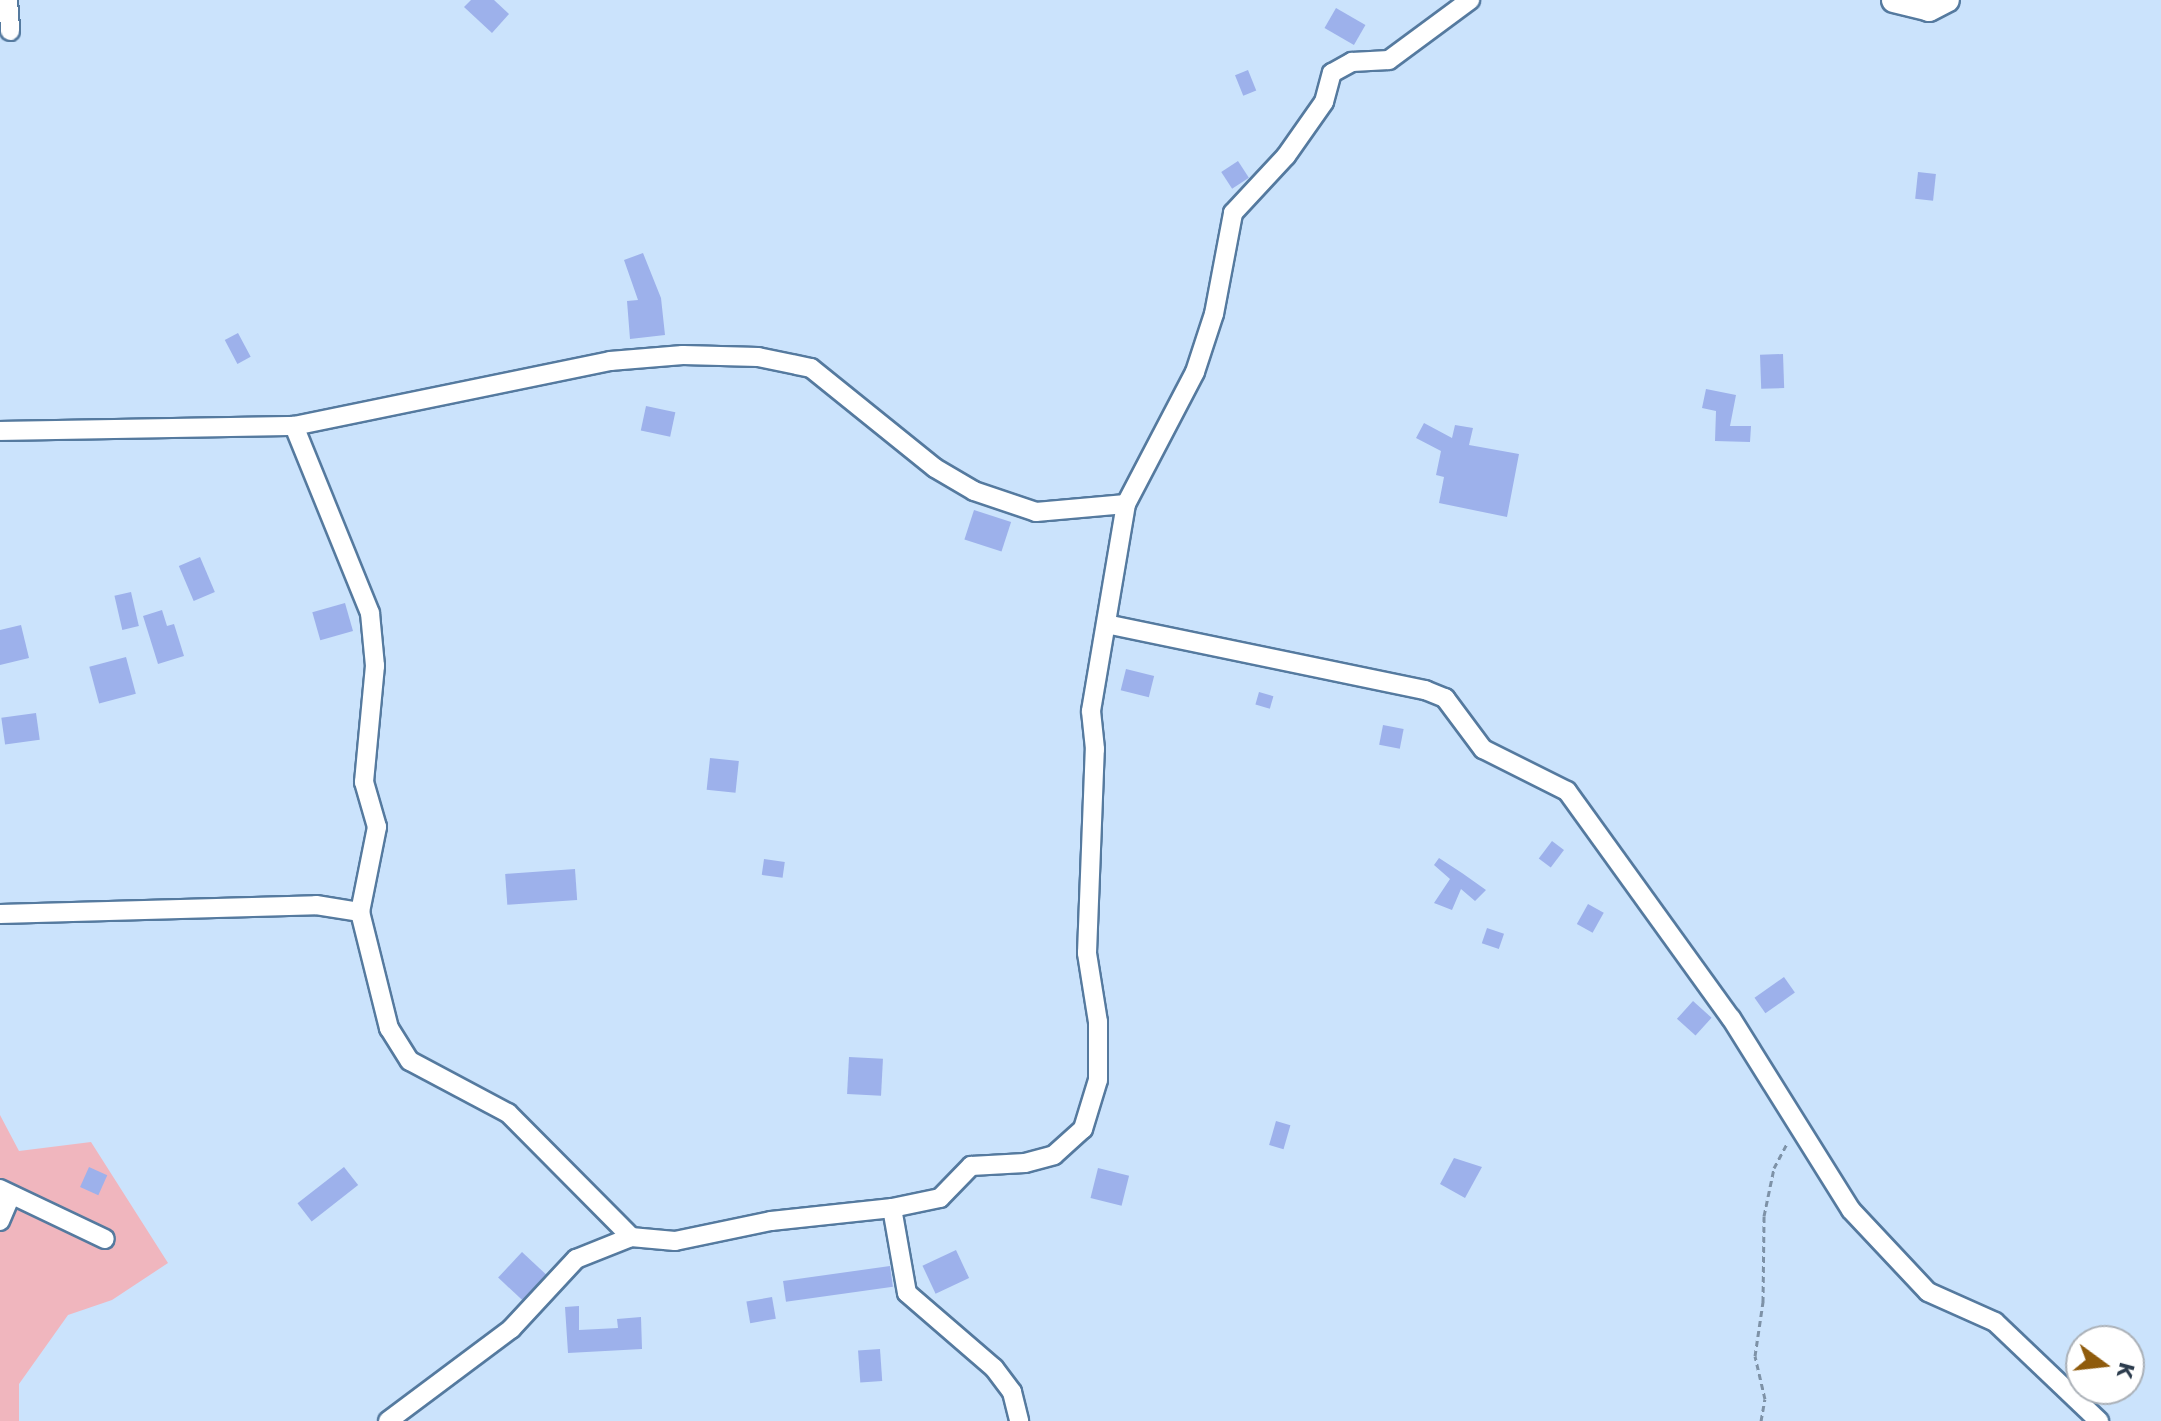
<!DOCTYPE html>
<html>
<head>
<meta charset="utf-8">
<style>
  body { margin:0 }
  #map { position:relative; width:2161px; height:1421px; overflow:hidden; background:#cbe3fc; font-family:Jost,sans-serif }
  div>[style] { position:absolute }
  .green>* { inset:0; background:#f0b6be }
  .building>* { inset:0; background:#9db1eb; transform-origin:0 0 }
  .path>* { height:3px; margin-top:-1.5px; transform-origin:0; background:repeating-linear-gradient(90deg,#7e92a7 0 6px,transparent 0 10px) }
  .roads { filter:drop-shadow(2px 0 #557a9f) drop-shadow(-2px 0 #557a9f) drop-shadow(0 2px #557a9f) drop-shadow(0 -2px #557a9f) }
  .minor>* { height:18px; margin:-9px; padding:0 9px; transform-origin:9px; border-radius:9px; background:#fff }
  .tertiary>* { height:24px; margin:-12px; padding:0 12px; transform-origin:12px; border-radius:12px; background:#fff }
  span { translate:-50% -50%; white-space:nowrap; text-align:center; line-height:1.15; -webkit-text-stroke:8px #fff; paint-order:stroke }
  .north { position:absolute; left:2065px; top:1325px; width:80px; height:80px; box-sizing:border-box; background:#fff; border:2px solid #abb1b8; border-radius:50%; rotate:105deg; font-size:22px; font-weight:700; line-height:32px; text-align:center; color:#2c3c4d }
  .north::after { content:''; display:block; margin:auto; width:28px; height:36px; background:#8f5b0c; clip-path:polygon(50% 0,100% 100%,50% 72%,0 100%) }
</style>
</head>
<body>
<div id="map">
  <div class="green">
    <div style="clip-path:polygon(0 1115px,19px 1151px,91px 1142px,168px 1263px,112px 1300px,68px 1315px,19px 1384px,19px 1421px,0 1421px)"></div>
  </div>
  <div class="building">
    <div style="clip-path:polygon(471px 0,494px 0,509px 14px,492px 33px,464px 7px)"></div>
    <div style="left:1336px;top:8px;width:34px;height:23px;rotate:30deg"></div>
    <div style="left:1248px;top:70px;width:22px;height:14px;rotate:68deg"></div>
    <div style="left:1238px;top:161px;width:20px;height:20px;rotate:57deg"></div>
    <div style="left:1918px;top:172px;width:18px;height:27px;rotate:6deg"></div>
    <div style="clip-path:polygon(643px 253px,661px 298px,665px 335px,630px 339px,627px 301px,638px 300px,624px 260px)"></div>
    <div style="left:238px;top:333px;width:27px;height:15px;rotate:62deg"></div>
    <div style="left:1783px;top:354px;width:34px;height:23px;rotate:88deg"></div>
    <div style="clip-path:polygon(1706px 389px,1736px 395px,1730px 426px,1751px 426px,1750px 442px,1715px 441px,1716px 411px,1702px 408px)"></div>
    <div style="left:646px;top:406px;width:30px;height:25px;rotate:12deg"></div>
    <div style="clip-path:polygon(1424px 423px,1452px 438px,1455px 425px,1473px 428px,1469px 445px,1519px 454px,1507px 517px,1439px 503px,1444px 477px,1436px 475px,1441px 451px,1416px 438px)"></div>
    <div style="left:974px;top:510px;width:39px;height:31px;rotate:18deg"></div>
    <div style="left:200px;top:557px;width:38px;height:23px;rotate:67deg"></div>
    <div style="left:131px;top:592px;width:35px;height:17px;rotate:77deg"></div>
    <div style="left:345px;top:603px;width:29px;height:34px;rotate:74deg"></div>
    <div style="clip-path:polygon(162px 610px,167px 626px,174px 624px,184px 656px,158px 664px,143px 616px)"></div>
    <div style="clip-path:polygon(21px 625px,29px 658px,0 665px,0 630px)"></div>
    <div style="left:126px;top:657px;width:38px;height:38px;rotate:75deg"></div>
    <div style="left:1126px;top:669px;width:29px;height:22px;rotate:14deg"></div>
    <div style="left:1259px;top:692px;width:15px;height:13px;rotate:16deg"></div>
    <div style="left:36px;top:713px;width:27px;height:35px;rotate:82deg"></div>
    <div style="left:1383px;top:725px;width:21px;height:20px;rotate:11deg"></div>
    <div style="left:710px;top:758px;width:29px;height:32px;rotate:6deg"></div>
    <div style="left:1552px;top:841px;width:15px;height:22px;rotate:37deg"></div>
    <div style="clip-path:polygon(1439px 858px,1462px 873px,1486px 890px,1475px 901px,1461px 889px,1452px 910px,1434px 903px,1450px 879px,1434px 865px)"></div>
    <div style="left:764px;top:859px;width:21px;height:16px;rotate:8deg"></div>
    <div style="left:575px;top:869px;width:31px;height:70px;rotate:86deg"></div>
    <div style="left:1588px;top:904px;width:18px;height:23px;rotate:29deg"></div>
    <div style="left:1487px;top:928px;width:18px;height:16px;rotate:19deg"></div>
    <div style="left:1784px;top:977px;width:19px;height:36px;rotate:55deg"></div>
    <div style="left:1693px;top:1001px;width:25px;height:24px;rotate:42deg"></div>
    <div style="left:849px;top:1057px;width:34px;height:37px;rotate:3deg"></div>
    <div style="left:1276px;top:1121px;width:15px;height:25px;rotate:16deg"></div>
    <div style="clip-path:polygon(1454px 1158px,1482px 1167px,1465px 1198px,1440px 1184px)"></div>
    <div style="left:89px;top:1167px;width:20px;height:22px;rotate:24deg"></div>
    <div style="left:344px;top:1167px;width:23px;height:59px;rotate:52deg"></div>
    <div style="left:1098px;top:1168px;width:32px;height:31px;rotate:14deg"></div>
    <div style="left:956px;top:1250px;width:31px;height:37px;rotate:65deg"></div>
    <div style="left:522px;top:1252px;width:33px;height:35px;rotate:43deg"></div>
    <div style="left:890px;top:1266px;width:21px;height:108px;rotate:82deg"></div>
    <div style="left:772px;top:1297px;width:22px;height:26px;rotate:80deg"></div>
    <div style="clip-path:polygon(579px 1306px,579px 1330px,618px 1328px,617px 1319px,641px 1317px,642px 1349px,568px 1353px,565px 1307px)"></div>
    <div style="left:880px;top:1349px;width:32px;height:22px;rotate:86deg"></div>
  </div>
  <div class="path">
    <div style="left:1761px;top:1421px;width:22px;rotate:-80deg"></div>
    <div style="left:1765px;top:1399px;width:44px;rotate:-103.1deg"></div>
    <div style="left:1755px;top:1356px;width:55px;rotate:-81.6deg"></div>
    <div style="left:1763px;top:1302px;width:86px;rotate:-89.3deg"></div>
    <div style="left:1764px;top:1216px;width:49px;rotate:-78.2deg"></div>
    <div style="left:1774px;top:1168px;width:27px;rotate:-62deg"></div>
  </div>
  <div class="roads">
    <div class="minor">
      <div style="left:8px;top:0;width:31px;rotate:86deg"></div>
      <div style="left:0;top:431px;width:294px;rotate:-1deg"></div>
      <div style="left:1106px;top:624px;width:326px;rotate:11.7deg"></div>
      <div style="left:1425px;top:690px;width:22px;rotate:22deg"></div>
      <div style="left:1445px;top:698px;width:64px;rotate:53.3deg"></div>
      <div style="left:1483px;top:749px;width:94px;rotate:26.6deg"></div>
      <div style="left:1567px;top:791px;width:280px;rotate:54.2deg"></div>
      <div style="left:1731px;top:1018px;width:226px;rotate:58deg"></div>
      <div style="left:1851px;top:1210px;width:112px;rotate:46.8deg"></div>
      <div style="left:1928px;top:1292px;width:73px;rotate:24.1deg"></div>
      <div style="left:1995px;top:1322px;width:144px;rotate:43.6deg"></div>
      <div style="left:360px;top:912px;width:87px;rotate:-78.7deg"></div>
      <div style="left:377px;top:827px;width:47px;rotate:-106.1deg"></div>
      <div style="left:364px;top:782px;width:117px;rotate:-84.6deg"></div>
      <div style="left:375px;top:666px;width:53px;rotate:-95.4deg"></div>
      <div style="left:370px;top:613px;width:202px;rotate:-112.1deg"></div>
      <div style="left:294px;top:426px;width:323px;rotate:-11.6deg"></div>
      <div style="left:610px;top:361px;width:73px;rotate:-4.7deg"></div>
      <div style="left:683px;top:355px;width:75px;rotate:1.5deg"></div>
      <div style="left:758px;top:357px;width:54px;rotate:11.7deg"></div>
      <div style="left:811px;top:368px;width:159px;rotate:38.9deg"></div>
      <div style="left:935px;top:468px;width:45px;rotate:30.5deg"></div>
      <div style="left:974px;top:491px;width:65px;rotate:18.7deg"></div>
      <div style="left:1036px;top:512px;width:90px;rotate:-5.1deg"></div>
      <div style="left:0;top:914px;width:316px;rotate:-1.6deg"></div>
      <div style="left:316px;top:905px;width:45px;rotate:9deg"></div>
      <div style="left:360px;top:912px;width:120px;rotate:76deg"></div>
      <div style="left:389px;top:1028px;width:39px;rotate:58deg"></div>
      <div style="left:410px;top:1061px;width:111px;rotate:28deg"></div>
      <div style="left:508px;top:1113px;width:175px;rotate:45.2deg"></div>
      <div style="left:631px;top:1237px;width:44px;rotate:5.2deg"></div>
      <div style="left:675px;top:1241px;width:98px;rotate:-11.8deg"></div>
      <div style="left:771px;top:1221px;width:122px;rotate:-6.1deg"></div>
      <div style="left:892px;top:1208px;width:86px;rotate:80deg"></div>
      <div style="left:907px;top:1293px;width:115px;rotate:40.8deg"></div>
      <div style="left:994px;top:1368px;width:30px;rotate:53deg"></div>
      <div style="left:1012px;top:1392px;width:30px;rotate:76deg"></div>
      <div style="left:0;top:1189px;width:116px;rotate:25.5deg"></div>
      <div style="left:892px;top:1208px;width:49px;rotate:-11.8deg"></div>
      <div style="left:940px;top:1198px;width:45px;rotate:-45.9deg"></div>
      <div style="left:971px;top:1166px;width:54px;rotate:-3.2deg"></div>
      <div style="left:1025px;top:1163px;width:30px;rotate:-15deg"></div>
      <div style="left:1054px;top:1155px;width:39px;rotate:-42deg"></div>
      <div style="left:1083px;top:1129px;width:51px;rotate:-73deg"></div>
      <div style="left:1098px;top:1080px;width:58px;rotate:-90deg"></div>
      <div style="left:1098px;top:1022px;width:70px;rotate:-99.1deg"></div>
      <div style="left:1087px;top:953px;width:204px;rotate:-87.8deg"></div>
      <div style="left:1095px;top:749px;width:38px;rotate:-96deg"></div>
      <div style="left:1091px;top:711px;width:210px;rotate:-80.4deg"></div>
      <div style="left:1126px;top:504px;width:149px;rotate:-62.4deg"></div>
      <div style="left:1195px;top:372px;width:61px;rotate:-71.9deg"></div>
      <div style="left:1214px;top:314px;width:103px;rotate:-79.3deg"></div>
      <div style="left:1233px;top:213px;width:78px;rotate:-47.1deg"></div>
      <div style="left:1286px;top:156px;width:66px;rotate:-54.9deg"></div>
      <div style="left:1324px;top:102px;width:30px;rotate:-75deg"></div>
      <div style="left:1332px;top:73px;width:23px;rotate:-29deg"></div>
      <div style="left:1352px;top:62px;width:37px;rotate:-3deg"></div>
      <div style="left:1389px;top:60px;width:101px;rotate:-36.5deg"></div>
      <div style="left:0;top:1221px;width:28px;rotate:-67deg"></div>
      <div style="left:388px;top:1421px;width:154px;rotate:-36.8deg"></div>
      <div style="left:511px;top:1329px;width:96px;rotate:-47.1deg"></div>
      <div style="left:576px;top:1259px;width:59px;rotate:-21.8deg"></div>
    </div>
    <div class="tertiary">
      <div style="left:1894px;top:0;width:36px;rotate:14deg"></div>
      <div style="left:1929px;top:9px;width:20px;rotate:-27deg"></div>
    </div>
  </div>
  <div class="north">K</div>
</div>
</body>
</html>
